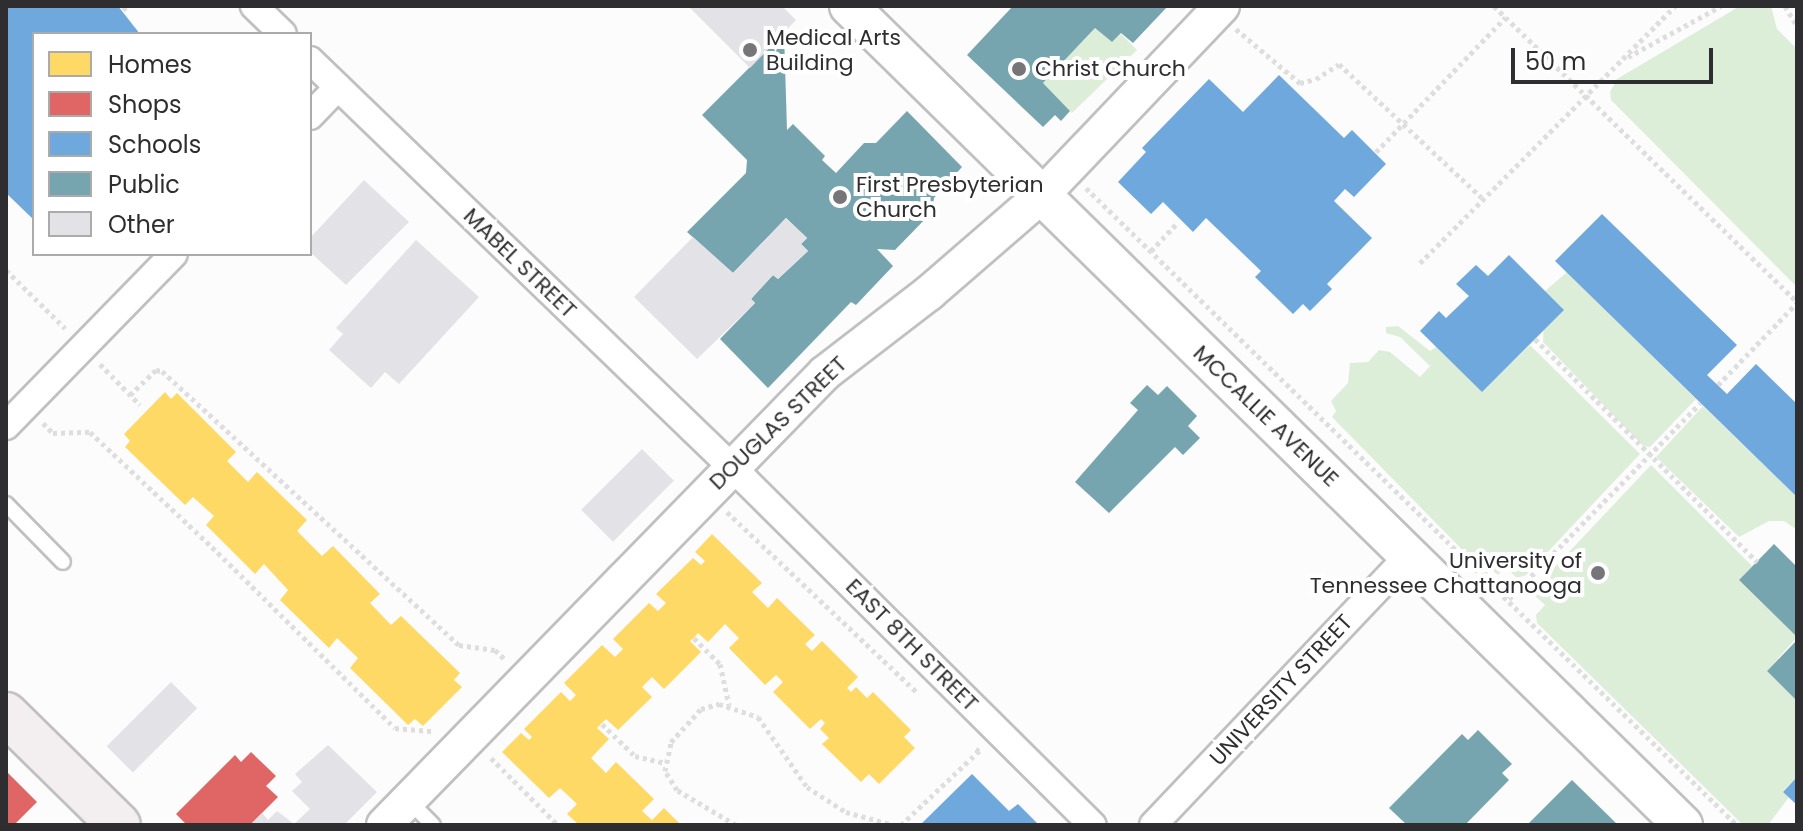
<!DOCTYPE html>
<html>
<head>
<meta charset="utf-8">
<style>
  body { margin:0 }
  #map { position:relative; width:1803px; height:831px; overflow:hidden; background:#fcfcfd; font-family:Poppins,sans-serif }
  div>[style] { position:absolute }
  .green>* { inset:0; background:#ddeed8 }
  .homes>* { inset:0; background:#ffd966 }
  .shops>* { inset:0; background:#e06666 }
  .schools>* { inset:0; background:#6fa8dc }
  .public>* { inset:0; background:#76a5af }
  .building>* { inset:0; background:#e3e2e7; transform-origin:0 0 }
  .path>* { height:5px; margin-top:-2.5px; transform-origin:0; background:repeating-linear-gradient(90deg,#dededf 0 4px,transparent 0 8px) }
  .roads { filter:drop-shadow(2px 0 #c0c0c1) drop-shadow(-2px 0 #c0c0c1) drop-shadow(0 2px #c0c0c1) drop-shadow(0 -2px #c0c0c1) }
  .service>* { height:14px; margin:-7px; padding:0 7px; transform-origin:7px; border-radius:7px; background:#fff }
  .minor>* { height:26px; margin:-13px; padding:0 13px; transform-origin:13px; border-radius:13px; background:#fff }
  .tertiary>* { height:34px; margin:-17px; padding:0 17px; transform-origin:17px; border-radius:17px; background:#fff }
  .secondary>* { height:38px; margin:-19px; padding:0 19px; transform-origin:19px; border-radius:19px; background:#fff }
  .primary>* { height:42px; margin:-21px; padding:0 21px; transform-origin:21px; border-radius:21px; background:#f3eeef }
  .dots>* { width:22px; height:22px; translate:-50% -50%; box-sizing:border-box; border:4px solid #fff; border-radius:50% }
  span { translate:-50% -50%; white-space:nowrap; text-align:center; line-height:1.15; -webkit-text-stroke:8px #fff; paint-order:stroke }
  .poi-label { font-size:22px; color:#2e2e30 }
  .left { translate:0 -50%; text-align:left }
  .right { translate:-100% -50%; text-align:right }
  .street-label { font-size:22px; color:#2e2e30 }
  .frame { position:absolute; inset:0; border:8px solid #2e2e30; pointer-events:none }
  .legend { position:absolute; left:32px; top:32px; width:280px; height:224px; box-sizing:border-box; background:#fff; border:2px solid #ababac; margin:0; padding:10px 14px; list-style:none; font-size:24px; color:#2e2e30 }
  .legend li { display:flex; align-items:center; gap:16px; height:40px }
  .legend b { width:40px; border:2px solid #ababac }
  .scale { position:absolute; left:1511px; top:48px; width:202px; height:36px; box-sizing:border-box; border:4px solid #2e2e30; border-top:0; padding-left:10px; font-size:24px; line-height:28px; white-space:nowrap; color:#2e2e30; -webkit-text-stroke:6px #fff; paint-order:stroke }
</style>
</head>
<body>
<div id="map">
  <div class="green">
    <div style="clip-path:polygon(1740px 6px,1771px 6px,1777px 29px,1797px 49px,1797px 287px,1611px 100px,1610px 92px,1617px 79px)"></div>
    <div style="clip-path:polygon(1095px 28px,1112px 42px,1121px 34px,1137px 50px,1072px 113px,1043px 83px)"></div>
    <div style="clip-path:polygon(1567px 272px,1696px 399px,1650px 447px,1643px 446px,1543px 342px,1545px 291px)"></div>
    <div style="clip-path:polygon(1398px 326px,1430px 351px,1436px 347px,1482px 391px,1530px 345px,1640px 454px,1526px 575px,1517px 578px,1505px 567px,1498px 575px,1493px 571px,1486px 574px,1332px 417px,1336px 411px,1331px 401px,1348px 383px,1350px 363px,1368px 362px,1379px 350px,1390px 352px,1420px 377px,1430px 366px,1400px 337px,1386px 333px,1386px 327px)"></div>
    <div style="clip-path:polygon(1703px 406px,1797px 497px,1797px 530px,1784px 521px,1769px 521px,1739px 537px,1656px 457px)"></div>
    <div style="clip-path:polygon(1651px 465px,1752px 566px,1739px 580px,1797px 637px,1767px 671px,1797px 701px,1797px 777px,1783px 791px,1789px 797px,1768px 825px,1743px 825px,1537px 623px,1536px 615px,1545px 605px,1534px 595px,1535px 588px)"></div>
  </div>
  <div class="homes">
    <div style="clip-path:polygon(165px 392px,171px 399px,177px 393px,236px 452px,227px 461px,248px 482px,257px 472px,307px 520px,297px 531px,322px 556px,333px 546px,380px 594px,370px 603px,391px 625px,401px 616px,460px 673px,454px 680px,462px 687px,423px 726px,415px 719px,408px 725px,350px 668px,358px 658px,337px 638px,329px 648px,280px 600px,288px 590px,264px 564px,255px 574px,206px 525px,214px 516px,193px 497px,185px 505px,125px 447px,130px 441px,124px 434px)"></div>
    <div style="clip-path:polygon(712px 534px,762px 583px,752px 592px,768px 608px,777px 598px,815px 635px,805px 644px,812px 651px,822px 641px,858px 677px,847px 688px,851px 692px,856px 687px,867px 698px,873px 692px,911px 730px,904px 737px,915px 748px,879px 784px,869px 774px,861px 782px,822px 744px,829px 738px,820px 729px,825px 723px,821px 719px,810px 729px,773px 692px,783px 682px,776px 675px,765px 685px,729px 648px,739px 638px,725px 624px,708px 642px,698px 633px,694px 638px,690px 641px,701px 652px,664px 689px,652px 677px,642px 687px,652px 697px,618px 730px,606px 719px,597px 728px,609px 739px,591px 758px,606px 773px,616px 762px,654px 799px,642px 811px,652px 820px,664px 808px,681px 825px,579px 825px,567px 814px,577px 804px,560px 788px,549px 798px,502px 752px,521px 733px,529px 740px,532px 737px,524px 729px,561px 692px,570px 701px,576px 695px,564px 683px,602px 645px,615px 657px,623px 649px,613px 639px,649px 603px,658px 611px,666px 603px,656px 594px,693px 558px,701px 565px,705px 561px,695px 552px)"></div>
  </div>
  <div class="shops">
    <div style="clip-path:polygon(251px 752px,276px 776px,266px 786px,278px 797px,250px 825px,187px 825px,176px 814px,235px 755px,241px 762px)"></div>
    <div style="clip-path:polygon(6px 771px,37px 802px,14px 825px,6px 825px)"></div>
  </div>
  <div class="schools">
    <div style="clip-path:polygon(6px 6px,118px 6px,140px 34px,34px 34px,34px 220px,6px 193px)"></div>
    <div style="clip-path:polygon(1279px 75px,1344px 138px,1352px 130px,1386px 164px,1354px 197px,1345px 189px,1334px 201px,1372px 238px,1327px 284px,1332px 289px,1310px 311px,1303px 304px,1293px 314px,1255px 277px,1261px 271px,1206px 218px,1193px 232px,1163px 202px,1151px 214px,1118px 182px,1146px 152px,1142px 148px,1209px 79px,1243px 112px)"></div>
    <div style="clip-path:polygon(1602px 214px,1737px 345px,1707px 375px,1727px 394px,1756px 364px,1797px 404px,1797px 497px,1555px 261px)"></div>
    <div style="clip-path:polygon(1509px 255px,1564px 310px,1482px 392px,1420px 331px,1439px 311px,1446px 318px,1469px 296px,1456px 284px,1476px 265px,1488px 276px)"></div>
    <div style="clip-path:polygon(972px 774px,1009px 811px,1018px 804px,1039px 825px,920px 825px)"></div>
    <div style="clip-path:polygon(1797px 777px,1797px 805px,1783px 792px)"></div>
  </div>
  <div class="public">
    <div style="clip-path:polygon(1013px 6px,1168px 6px,1133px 43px,1121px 33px,1112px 42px,1095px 28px,1043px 83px,1070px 111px,1061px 121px,1055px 115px,1043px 127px,967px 55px)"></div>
    <div style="clip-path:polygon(784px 33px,787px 130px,793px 124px,825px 156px,822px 160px,836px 173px,864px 143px,876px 143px,907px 111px,962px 167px,934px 198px,932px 212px,895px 250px,877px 249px,893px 266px,856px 305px,851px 302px,768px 388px,720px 339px,755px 303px,751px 299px,773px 275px,778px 279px,808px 251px,801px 244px,807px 238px,786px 218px,733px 273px,687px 232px,746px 173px,747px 160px,702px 115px)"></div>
    <div style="clip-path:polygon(1147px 385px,1158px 395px,1167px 386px,1197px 416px,1188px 426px,1200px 438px,1183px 455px,1175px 447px,1109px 513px,1075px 482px,1138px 410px,1130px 403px)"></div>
    <div style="clip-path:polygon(1774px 544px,1797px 567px,1797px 637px,1739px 580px)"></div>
    <div style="clip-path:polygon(1797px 640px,1797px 701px,1767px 671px)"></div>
    <div style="clip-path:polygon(1478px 730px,1512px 764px,1502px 773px,1509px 780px,1465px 825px,1407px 825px,1389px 808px,1462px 734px,1468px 740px)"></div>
    <div style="clip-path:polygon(1572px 780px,1618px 825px,1527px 825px)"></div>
  </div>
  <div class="building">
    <div style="clip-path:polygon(688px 6px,782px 6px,796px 20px,750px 68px)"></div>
    <div style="clip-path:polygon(364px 180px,409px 222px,346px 285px,310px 252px,310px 238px)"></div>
    <div style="clip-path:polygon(786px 218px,807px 238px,801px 244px,808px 251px,778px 279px,773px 275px,751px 299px,755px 303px,697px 359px,634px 297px,693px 237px,733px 273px)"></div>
    <div style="clip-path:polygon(416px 240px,479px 297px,399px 384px,385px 372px,371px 388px,329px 350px,343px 334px,336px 328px)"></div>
    <div style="left:642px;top:449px;width:45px;height:86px;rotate:45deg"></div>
    <div style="left:171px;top:682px;width:37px;height:91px;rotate:45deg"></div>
    <div style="clip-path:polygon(328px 745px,377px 792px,344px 825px,250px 825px,262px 813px,268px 820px,277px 811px,294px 824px,310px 809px,292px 791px,302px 782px,295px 774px)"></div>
  </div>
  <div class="path">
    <div style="left:1494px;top:6px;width:424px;rotate:44.3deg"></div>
    <div style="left:1785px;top:6px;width:23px;rotate:59deg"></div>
    <div style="left:123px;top:10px;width:6px;rotate:-45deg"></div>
    <div style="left:1236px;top:29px;width:84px;rotate:40.2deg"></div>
    <div style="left:1300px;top:83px;width:16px;rotate:-14deg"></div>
    <div style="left:1316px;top:79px;width:27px;rotate:-33deg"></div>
    <div style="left:1339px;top:64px;width:195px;rotate:43.1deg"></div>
    <div style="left:1628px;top:57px;width:106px;rotate:-28.7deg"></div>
    <div style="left:1376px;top:152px;width:187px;rotate:-46.1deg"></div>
    <div style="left:1086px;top:188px;width:911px;rotate:44.38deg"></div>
    <div style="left:1151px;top:251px;width:38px;rotate:-47deg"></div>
    <div style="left:1420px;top:263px;width:362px;rotate:-45.2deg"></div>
    <div style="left:6px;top:270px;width:83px;rotate:44.5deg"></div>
    <div style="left:1535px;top:339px;width:315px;rotate:45.1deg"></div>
    <div style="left:100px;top:364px;width:57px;rotate:45.7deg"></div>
    <div style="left:1718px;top:385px;width:114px;rotate:-46.1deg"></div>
    <div style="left:130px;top:395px;width:36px;rotate:-44deg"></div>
    <div style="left:156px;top:370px;width:6px;rotate:9deg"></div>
    <div style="left:162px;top:371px;width:404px;rotate:42.7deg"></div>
    <div style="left:459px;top:645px;width:36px;rotate:8deg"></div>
    <div style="left:495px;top:650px;width:16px;rotate:43deg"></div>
    <div style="left:43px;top:423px;width:14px;rotate:45deg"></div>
    <div style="left:53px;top:433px;width:37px;rotate:-2deg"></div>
    <div style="left:90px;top:432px;width:168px;rotate:43.3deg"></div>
    <div style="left:212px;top:547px;width:257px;rotate:44.7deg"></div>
    <div style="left:395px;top:728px;width:38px;rotate:5deg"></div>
    <div style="left:727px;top:512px;width:262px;rotate:43.5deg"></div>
    <div style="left:1509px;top:599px;width:274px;rotate:-45.7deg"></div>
    <div style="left:694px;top:638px;width:37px;rotate:45deg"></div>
    <div style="left:720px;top:664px;width:42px;rotate:77.6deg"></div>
    <div style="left:602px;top:724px;width:46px;rotate:44.1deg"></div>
    <div style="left:635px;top:756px;width:31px;rotate:13deg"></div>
    <div style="left:491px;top:758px;width:95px;rotate:45deg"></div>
    <div style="left:736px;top:825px;width:69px;rotate:-149.3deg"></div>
    <div style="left:677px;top:790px;width:22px;rotate:-122deg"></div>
    <div style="left:665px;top:771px;width:30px;rotate:-78deg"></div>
    <div style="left:671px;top:742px;width:45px;rotate:-47.7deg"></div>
    <div style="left:701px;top:709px;width:19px;rotate:-16deg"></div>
    <div style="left:719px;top:704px;width:41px;rotate:18.4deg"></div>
    <div style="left:758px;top:717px;width:85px;rotate:55deg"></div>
    <div style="left:807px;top:787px;width:46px;rotate:32.7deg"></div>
    <div style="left:846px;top:812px;width:50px;rotate:15.2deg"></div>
    <div style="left:901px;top:825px;width:108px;rotate:-43.5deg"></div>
    <div style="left:979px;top:751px;width:4px;rotate:-146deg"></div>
  </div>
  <div class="roads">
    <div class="service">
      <div style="left:6px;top:504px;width:81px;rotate:45.5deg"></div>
      <div style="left:408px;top:800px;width:35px;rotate:45deg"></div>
    </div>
    <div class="minor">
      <div style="left:254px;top:6px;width:40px;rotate:44deg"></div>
      <div style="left:310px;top:60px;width:605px;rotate:43.99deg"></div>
      <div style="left:745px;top:480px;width:490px;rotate:44.8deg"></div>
      <div style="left:310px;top:116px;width:40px;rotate:-46deg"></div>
      <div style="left:6px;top:426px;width:240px;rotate:-45.7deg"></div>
      <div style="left:1153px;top:825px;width:372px;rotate:-46.5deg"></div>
    </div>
    <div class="tertiary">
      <div style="left:384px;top:825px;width:631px;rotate:-45.71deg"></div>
      <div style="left:825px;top:373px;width:131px;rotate:-37.6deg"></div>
      <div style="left:929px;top:293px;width:150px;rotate:-40.9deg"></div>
      <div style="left:1042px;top:195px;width:261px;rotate:-46.4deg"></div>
    </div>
    <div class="secondary">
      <div style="left:849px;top:6px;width:1169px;rotate:44.48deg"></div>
    </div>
    <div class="primary">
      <div style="left:6px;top:714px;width:158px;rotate:44.5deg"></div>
    </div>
  </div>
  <div class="dots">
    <div style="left:750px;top:50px;background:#767678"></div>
    <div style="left:1019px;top:69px;background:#767678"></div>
    <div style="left:840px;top:197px;background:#767678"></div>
    <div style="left:1598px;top:573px;background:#767678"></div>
  </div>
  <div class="poi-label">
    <span class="left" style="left:766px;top:50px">Medical Arts<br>Building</span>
    <span class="left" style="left:1035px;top:69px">Christ Church</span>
    <span class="left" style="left:856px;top:197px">First Presbyterian<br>Church</span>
    <span class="right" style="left:1582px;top:573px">University of<br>Tennessee Chattanooga</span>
  </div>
  <div class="street-label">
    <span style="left:520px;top:263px;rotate:44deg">MABEL STREET</span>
    <span style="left:1266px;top:416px;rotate:44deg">MCCALLIE AVENUE</span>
    <span style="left:778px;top:423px;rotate:-44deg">DOUGLAS STREET</span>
    <span style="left:912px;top:645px;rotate:45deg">EAST 8TH STREET</span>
    <span style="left:1281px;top:690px;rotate:-47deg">UNIVERSITY STREET</span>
  </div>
  <div class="frame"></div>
  <ul class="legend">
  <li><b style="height:22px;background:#ffd966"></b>Homes</li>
  <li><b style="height:22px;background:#e06666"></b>Shops</li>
  <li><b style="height:22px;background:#6fa8dc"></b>Schools</li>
  <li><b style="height:22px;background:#76a5af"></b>Public</li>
  <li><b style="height:22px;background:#e3e2e7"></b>Other</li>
  </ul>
  <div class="scale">50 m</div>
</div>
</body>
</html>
